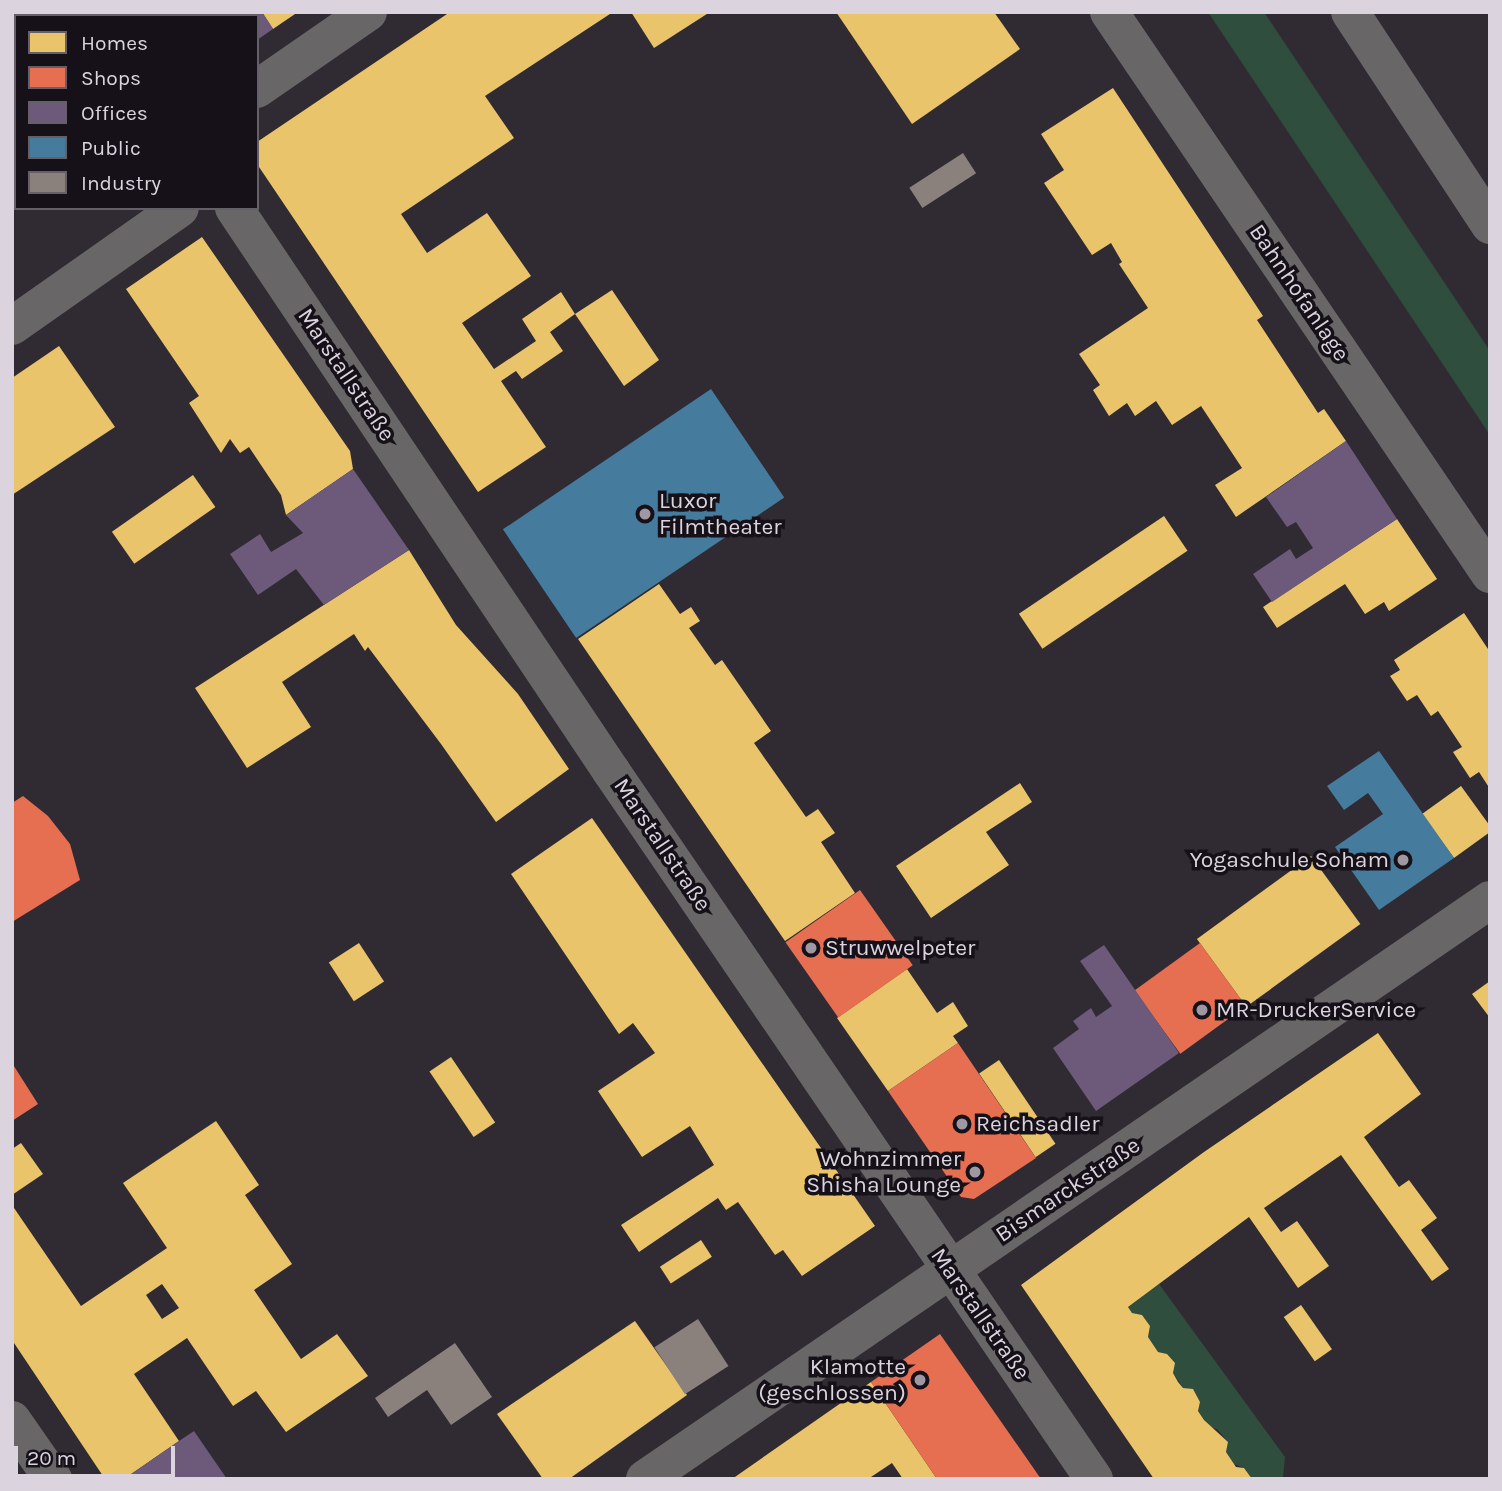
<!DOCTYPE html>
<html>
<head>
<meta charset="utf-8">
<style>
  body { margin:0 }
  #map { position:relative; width:1502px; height:1491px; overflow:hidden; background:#302a32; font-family:Karla,sans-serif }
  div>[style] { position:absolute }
  .green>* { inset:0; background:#304e3d }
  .homes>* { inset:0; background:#e9c46a; transform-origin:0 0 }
  .shops>* { inset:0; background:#e76f51; transform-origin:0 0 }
  .offices>* { inset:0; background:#6d597a }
  .public>* { inset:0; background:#457b9d; transform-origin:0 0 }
  .industry>* { inset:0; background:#8a817c; transform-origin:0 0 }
  .minor>* { height:38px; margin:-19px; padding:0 19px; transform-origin:19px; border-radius:19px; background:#696667 }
  .dots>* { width:19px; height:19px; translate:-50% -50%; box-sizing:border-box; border:4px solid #161119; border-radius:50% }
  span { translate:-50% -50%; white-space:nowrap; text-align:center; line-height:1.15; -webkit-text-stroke:7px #161119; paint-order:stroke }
  .street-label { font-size:23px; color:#dbd4de }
  .poi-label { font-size:23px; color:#dbd4de }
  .left { translate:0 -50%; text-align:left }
  .right { translate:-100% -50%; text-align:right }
  .frame { position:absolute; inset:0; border:14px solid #dbd4de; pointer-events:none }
  .legend { position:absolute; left:14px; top:14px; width:245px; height:196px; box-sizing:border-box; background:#161119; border:2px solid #655f68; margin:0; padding:9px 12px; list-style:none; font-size:21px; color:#dbd4de }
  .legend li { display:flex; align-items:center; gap:14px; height:35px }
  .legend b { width:35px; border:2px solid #655f68 }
  .scale { position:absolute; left:14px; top:1446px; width:161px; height:32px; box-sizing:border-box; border:4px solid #dbd4de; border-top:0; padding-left:9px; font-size:21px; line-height:24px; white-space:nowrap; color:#dbd4de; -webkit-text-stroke:5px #161119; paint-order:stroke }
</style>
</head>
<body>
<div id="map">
  <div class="green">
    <div style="clip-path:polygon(1208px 12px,1264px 12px,1490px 351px,1490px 435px)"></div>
    <div style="clip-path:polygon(1159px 1284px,1285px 1457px,1283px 1477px,1280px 1479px,1251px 1479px,1244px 1468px,1234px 1464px,1226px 1452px,1228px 1442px,1217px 1429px,1209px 1427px,1198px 1411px,1200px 1402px,1193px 1390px,1183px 1388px,1173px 1373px,1174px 1363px,1167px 1354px,1158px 1352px,1148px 1337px,1150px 1326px,1142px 1315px,1132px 1313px,1128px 1307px)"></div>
  </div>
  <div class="homes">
    <div style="clip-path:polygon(12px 12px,53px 12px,56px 16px,16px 16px,16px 138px,12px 133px)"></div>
    <div style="clip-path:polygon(262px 12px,298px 12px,273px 29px)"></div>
    <div style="clip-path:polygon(450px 12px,613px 12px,485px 96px,514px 138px,401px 214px,427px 253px,487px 213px,531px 276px,462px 323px,494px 369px,536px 341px,522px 319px,561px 292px,575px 314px,612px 290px,659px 360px,624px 386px,575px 314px,550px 332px,563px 351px,522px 379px,516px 371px,501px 381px,546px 447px,478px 492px,257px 164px,257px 142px)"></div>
    <div style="clip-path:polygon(631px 12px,710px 12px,654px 48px)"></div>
    <div style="clip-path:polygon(836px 12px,994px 12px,1020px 49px,912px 124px)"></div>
    <div style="clip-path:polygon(1113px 88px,1263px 316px,1257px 320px,1318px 413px,1324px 409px,1346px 441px,1236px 517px,1215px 485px,1242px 468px,1201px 406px,1172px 425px,1156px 401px,1135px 416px,1127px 403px,1109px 416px,1093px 390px,1100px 385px,1079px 354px,1148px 308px,1119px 264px,1122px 262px,1111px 243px,1092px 255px,1044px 183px,1064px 170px,1041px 134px)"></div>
    <div style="clip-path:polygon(202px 237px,350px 451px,353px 469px,286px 515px,281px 495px,249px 447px,240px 453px,230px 439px,221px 453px,189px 403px,199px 396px,126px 289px)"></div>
    <div style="clip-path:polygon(59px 346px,115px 427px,12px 495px,12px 378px)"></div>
    <div style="left:193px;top:475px;width:39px;height:99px;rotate:55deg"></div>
    <div style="left:1164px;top:516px;width:42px;height:175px;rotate:56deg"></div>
    <div style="clip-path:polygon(1397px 519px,1437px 579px,1389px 611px,1384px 602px,1365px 614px,1345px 584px,1277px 628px,1263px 607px)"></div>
    <div style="clip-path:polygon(409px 550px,456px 625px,518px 694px,569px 769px,496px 822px,441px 744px,368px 647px,365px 651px,354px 634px,282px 682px,311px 727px,247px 768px,195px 688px)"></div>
    <div style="clip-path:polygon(659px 584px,680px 614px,691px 607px,700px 621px,689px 628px,715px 665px,722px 660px,771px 731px,754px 743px,806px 817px,818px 809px,835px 833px,821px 842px,855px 893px,785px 941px,578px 639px)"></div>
    <div style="clip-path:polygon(1464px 613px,1490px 652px,1490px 789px,1479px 772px,1470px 778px,1453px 752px,1462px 747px,1438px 711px,1431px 716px,1417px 695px,1407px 701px,1390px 676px,1400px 670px,1394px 660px)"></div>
    <div style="clip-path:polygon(1020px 783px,1032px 802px,986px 832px,1009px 865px,931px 918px,896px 866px)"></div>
    <div style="clip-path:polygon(1461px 786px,1490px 826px,1490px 832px,1454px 858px,1422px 814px)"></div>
    <div style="clip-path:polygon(592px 818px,875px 1226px,802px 1276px,783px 1250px,775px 1255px,738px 1202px,726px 1210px,718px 1198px,639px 1252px,621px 1225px,714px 1165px,690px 1126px,642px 1157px,598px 1091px,655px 1053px,633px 1023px,619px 1034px,511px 874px)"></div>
    <div style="left:1311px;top:856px;width:84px;height:141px;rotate:54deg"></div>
    <div style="left:359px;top:943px;width:46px;height:36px;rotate:57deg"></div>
    <div style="clip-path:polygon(907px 969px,937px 1013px,953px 1002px,968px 1026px,953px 1036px,958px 1043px,888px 1091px,837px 1018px)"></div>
    <div style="clip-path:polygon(1490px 981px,1490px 1018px,1472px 994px)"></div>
    <div style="clip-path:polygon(1378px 1033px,1421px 1094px,1364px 1137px,1399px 1187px,1409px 1180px,1437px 1218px,1421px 1230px,1449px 1269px,1432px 1281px,1341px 1155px,1264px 1208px,1281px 1232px,1297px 1221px,1329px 1266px,1298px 1288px,1249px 1217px,1128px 1307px,1132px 1313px,1142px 1315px,1150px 1326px,1148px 1337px,1158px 1352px,1167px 1354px,1175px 1363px,1173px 1373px,1178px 1382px,1183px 1388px,1193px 1389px,1200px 1402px,1198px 1411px,1204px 1420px,1228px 1442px,1226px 1452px,1236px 1467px,1244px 1468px,1252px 1479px,1154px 1479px,1021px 1285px,1204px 1152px)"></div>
    <div style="left:451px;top:1057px;width:79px;height:26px;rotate:56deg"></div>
    <div style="left:999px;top:1060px;width:101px;height:24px;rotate:56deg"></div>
    <div style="clip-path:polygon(evenodd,216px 1121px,259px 1185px,245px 1195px,292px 1264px,254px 1290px,301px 1359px,337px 1334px,368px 1376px,286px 1432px,256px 1391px,233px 1406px,187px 1338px,134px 1374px,179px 1441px,124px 1479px,105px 1479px,12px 1340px,12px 1205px,81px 1306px,167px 1248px,123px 1183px,216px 1121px,162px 1284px,179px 1308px,162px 1319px,146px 1295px,162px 1284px)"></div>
    <div style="clip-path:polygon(21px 1143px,43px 1174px,12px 1195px,12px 1149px)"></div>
    <div style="left:701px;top:1240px;width:20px;height:49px;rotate:57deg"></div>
    <div style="left:1301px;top:1305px;width:54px;height:21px;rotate:55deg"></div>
    <div style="clip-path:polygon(635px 1321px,687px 1395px,569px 1479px,543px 1479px,497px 1414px)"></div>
    <div style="clip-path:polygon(871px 1382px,937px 1479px,903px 1479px,892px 1463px,868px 1479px,732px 1479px)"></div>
  </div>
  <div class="shops">
    <div style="clip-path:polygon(23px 796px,48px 816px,70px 844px,80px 880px,12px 922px,12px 803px)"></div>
    <div style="left:860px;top:890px;width:92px;height:91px;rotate:55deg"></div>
    <div style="left:1200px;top:943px;width:78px;height:81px;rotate:54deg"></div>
    <div style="clip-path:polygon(958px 1043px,1036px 1158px,974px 1199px,961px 1197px,888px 1091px)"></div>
    <div style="clip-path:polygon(12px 1063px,38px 1104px,12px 1121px)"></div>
    <div style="clip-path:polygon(940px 1334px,1041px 1479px,937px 1479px,871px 1382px)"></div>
  </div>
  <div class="offices">
    <div style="clip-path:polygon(153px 12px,262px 12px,273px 29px,257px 40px,257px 16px,155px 16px)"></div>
    <div style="clip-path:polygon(1346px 441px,1397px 519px,1272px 602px,1253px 574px,1290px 549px,1296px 559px,1313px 548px,1296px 522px,1287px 527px,1266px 497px)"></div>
    <div style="clip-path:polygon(353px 469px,409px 550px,324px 605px,296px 569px,258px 595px,230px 554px,260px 534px,271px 552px,303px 533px,286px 515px)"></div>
    <div style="clip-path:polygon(1104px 945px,1179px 1053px,1096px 1111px,1053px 1048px,1079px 1029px,1073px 1021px,1091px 1008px,1096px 1017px,1112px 1006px,1080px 961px)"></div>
    <div style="clip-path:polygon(194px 1431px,227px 1479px,124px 1479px,179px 1441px)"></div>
  </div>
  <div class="public">
    <div style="left:711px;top:389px;width:131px;height:251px;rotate:56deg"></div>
    <div style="clip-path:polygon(1379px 751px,1454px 858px,1379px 910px,1335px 847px,1383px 814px,1368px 793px,1344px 810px,1327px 786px)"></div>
  </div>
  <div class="industry">
    <div style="left:963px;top:153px;width:24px;height:64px;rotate:57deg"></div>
    <div style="left:698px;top:1319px;width:56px;height:52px;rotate:57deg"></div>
    <div style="clip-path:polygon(455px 1343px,492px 1397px,451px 1425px,427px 1390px,388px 1417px,375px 1398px)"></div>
  </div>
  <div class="minor">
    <div style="left:102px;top:12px;width:4px;rotate:63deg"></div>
    <div style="left:1109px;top:12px;width:679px;rotate:55.87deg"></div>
    <div style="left:1350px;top:12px;width:255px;rotate:56.7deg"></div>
    <div style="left:257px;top:89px;width:135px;rotate:-34.7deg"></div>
    <div style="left:234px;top:208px;width:678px;rotate:56.19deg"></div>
    <div style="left:611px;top:771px;width:857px;rotate:55.7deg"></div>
    <div style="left:12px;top:326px;width:205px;rotate:-35.1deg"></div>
    <div style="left:12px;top:1420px;width:72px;rotate:55.2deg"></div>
    <div style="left:645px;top:1479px;width:1024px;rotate:-34.42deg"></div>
  </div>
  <div class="dots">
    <div style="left:645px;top:514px;background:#9f98a2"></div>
    <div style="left:1403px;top:860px;background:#9f98a2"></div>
    <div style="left:811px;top:948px;background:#9f98a2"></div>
    <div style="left:1202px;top:1010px;background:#9f98a2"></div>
    <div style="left:962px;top:1124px;background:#9f98a2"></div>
    <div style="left:975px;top:1172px;background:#9f98a2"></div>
    <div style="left:920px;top:1380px;background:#9f98a2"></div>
  </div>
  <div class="street-label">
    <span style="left:1299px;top:293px;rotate:56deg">Bahnhofanlage</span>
    <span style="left:346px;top:375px;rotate:56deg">Marstallstraße</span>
    <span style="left:662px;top:845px;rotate:56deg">Marstallstraße</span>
    <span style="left:1068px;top:1190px;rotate:-34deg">Bismarckstraße</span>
    <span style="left:980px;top:1314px;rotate:55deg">Marstallstraße</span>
  </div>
  <div class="poi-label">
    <span class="left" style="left:659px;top:514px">Luxor<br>Filmtheater</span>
    <span class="right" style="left:1389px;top:860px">Yogaschule Soham</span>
    <span class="left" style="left:825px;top:948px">Struwwelpeter</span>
    <span class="left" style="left:1216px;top:1010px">MR-DruckerService</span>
    <span class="left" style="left:976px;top:1124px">Reichsadler</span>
    <span class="right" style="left:961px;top:1172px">Wohnzimmer<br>Shisha Lounge</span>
    <span class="right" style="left:906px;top:1380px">Klamotte<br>(geschlossen)</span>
  </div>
  <div class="frame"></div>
  <ul class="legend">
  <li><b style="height:19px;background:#e9c46a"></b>Homes</li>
  <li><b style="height:19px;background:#e76f51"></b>Shops</li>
  <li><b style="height:19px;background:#6d597a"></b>Offices</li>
  <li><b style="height:19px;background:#457b9d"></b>Public</li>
  <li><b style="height:19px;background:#8a817c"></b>Industry</li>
  </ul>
  <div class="scale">20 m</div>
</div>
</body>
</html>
